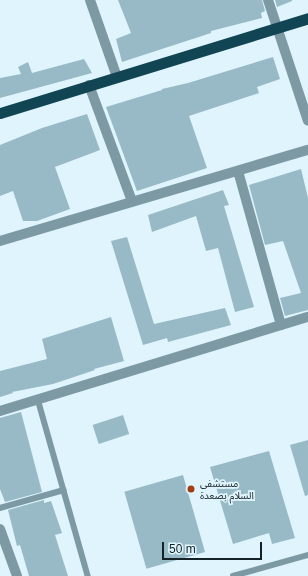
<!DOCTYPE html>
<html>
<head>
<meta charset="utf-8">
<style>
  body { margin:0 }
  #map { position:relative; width:308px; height:576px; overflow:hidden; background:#dff4fc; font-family:Arial,"Noto Sans Arabic",sans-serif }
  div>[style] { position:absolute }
  .building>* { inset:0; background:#98bac6; transform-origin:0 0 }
  .service>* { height:5.5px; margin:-2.75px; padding:0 2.75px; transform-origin:2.75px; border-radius:2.75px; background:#7d9aa4 }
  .minor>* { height:10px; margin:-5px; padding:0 5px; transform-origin:5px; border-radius:5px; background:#7d9aa4 }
  .tertiary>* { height:10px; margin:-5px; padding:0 5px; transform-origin:5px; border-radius:5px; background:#7d9aa4 }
  .trunk>* { height:11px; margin:-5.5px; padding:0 5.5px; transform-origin:5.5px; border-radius:5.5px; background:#124553 }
  .dots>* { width:11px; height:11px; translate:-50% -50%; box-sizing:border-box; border:2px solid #dff4fc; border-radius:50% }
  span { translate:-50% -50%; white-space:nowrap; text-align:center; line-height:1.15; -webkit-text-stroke:3.5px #dff4fc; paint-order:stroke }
  .poi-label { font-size:10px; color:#142126 }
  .left { translate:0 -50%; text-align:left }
  .scale { position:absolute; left:162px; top:542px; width:100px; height:18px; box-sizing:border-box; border:2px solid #142126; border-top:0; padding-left:5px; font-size:12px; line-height:14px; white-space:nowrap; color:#142126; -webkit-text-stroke:3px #dff4fc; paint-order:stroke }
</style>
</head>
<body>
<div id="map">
  <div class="building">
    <div style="clip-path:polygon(118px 0,262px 0,265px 11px,261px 13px,262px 18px,211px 31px,211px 33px,122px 62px,116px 39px,131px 33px)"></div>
    <div style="clip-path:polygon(275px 0,292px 0,292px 1px,277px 7px)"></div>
    <div style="clip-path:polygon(273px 57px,280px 79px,257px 87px,259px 93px,189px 116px,207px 168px,137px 191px,106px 107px,162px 90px,162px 89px,188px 83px)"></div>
    <div style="clip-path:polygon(84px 59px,92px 73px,0 98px,0 78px,21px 74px,18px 67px,28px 62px,32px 73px)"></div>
    <div style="clip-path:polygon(87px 114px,100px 150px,55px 167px,70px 209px,37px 221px,23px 221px,13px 191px,0 196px,0 145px,42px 128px)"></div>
    <div style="clip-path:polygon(301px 169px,308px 198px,308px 310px,285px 316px,280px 298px,301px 293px,283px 241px,265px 245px,249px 185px)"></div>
    <div style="clip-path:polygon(223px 190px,229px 205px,224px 206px,254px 307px,235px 312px,218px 248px,206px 251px,196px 216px,152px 232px,148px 215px)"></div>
    <div style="clip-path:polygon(127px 237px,154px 324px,225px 308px,231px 325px,168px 342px,167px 338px,143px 345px,111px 241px)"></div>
    <div style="clip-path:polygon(111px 317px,124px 361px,94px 369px,95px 370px,53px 384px,12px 392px,13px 393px,0 397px,0 371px,47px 359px,42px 339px)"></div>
    <div style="clip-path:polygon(21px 412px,42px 492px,5px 502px,0 489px,0 418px)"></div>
    <div style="left:123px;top:415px;width:20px;height:32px;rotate:72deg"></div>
    <div style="clip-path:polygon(308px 440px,308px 495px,305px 496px,290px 445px)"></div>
    <div style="clip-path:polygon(269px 451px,295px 538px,272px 544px,269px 533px,233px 544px,210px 467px)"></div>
    <div style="left:183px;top:475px;width:80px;height:61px;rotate:74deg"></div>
    <div style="clip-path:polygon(44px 500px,44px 503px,51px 501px,62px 533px,55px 535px,68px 576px,29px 576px,20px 545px,17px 546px,8px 510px)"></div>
  </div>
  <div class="service">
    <div style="left:38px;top:399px;width:184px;rotate:74.2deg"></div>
    <div style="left:0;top:508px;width:66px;rotate:-15.7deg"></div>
    <div style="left:233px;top:576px;width:78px;rotate:-15.6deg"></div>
  </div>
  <div class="minor">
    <div style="left:90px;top:0;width:82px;rotate:70.7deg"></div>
    <div style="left:268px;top:0;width:127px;rotate:71.7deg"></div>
    <div style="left:89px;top:85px;width:124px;rotate:69.7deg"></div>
    <div style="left:238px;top:171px;width:160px;rotate:74.4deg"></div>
    <div style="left:0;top:241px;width:321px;rotate:-16.5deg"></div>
    <div style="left:0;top:411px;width:322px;rotate:-17deg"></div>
  </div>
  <div class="tertiary">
    <div style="left:0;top:529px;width:50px;rotate:70.1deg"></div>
  </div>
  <div class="trunk">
    <div style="left:0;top:113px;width:322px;rotate:-17.1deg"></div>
  </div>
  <div class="dots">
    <div style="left:191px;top:489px;background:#a43e12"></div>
  </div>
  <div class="poi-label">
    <span class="left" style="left:200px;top:489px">مستشفى<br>السلام بصعدة</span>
  </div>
  <div class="scale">50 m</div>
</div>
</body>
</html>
